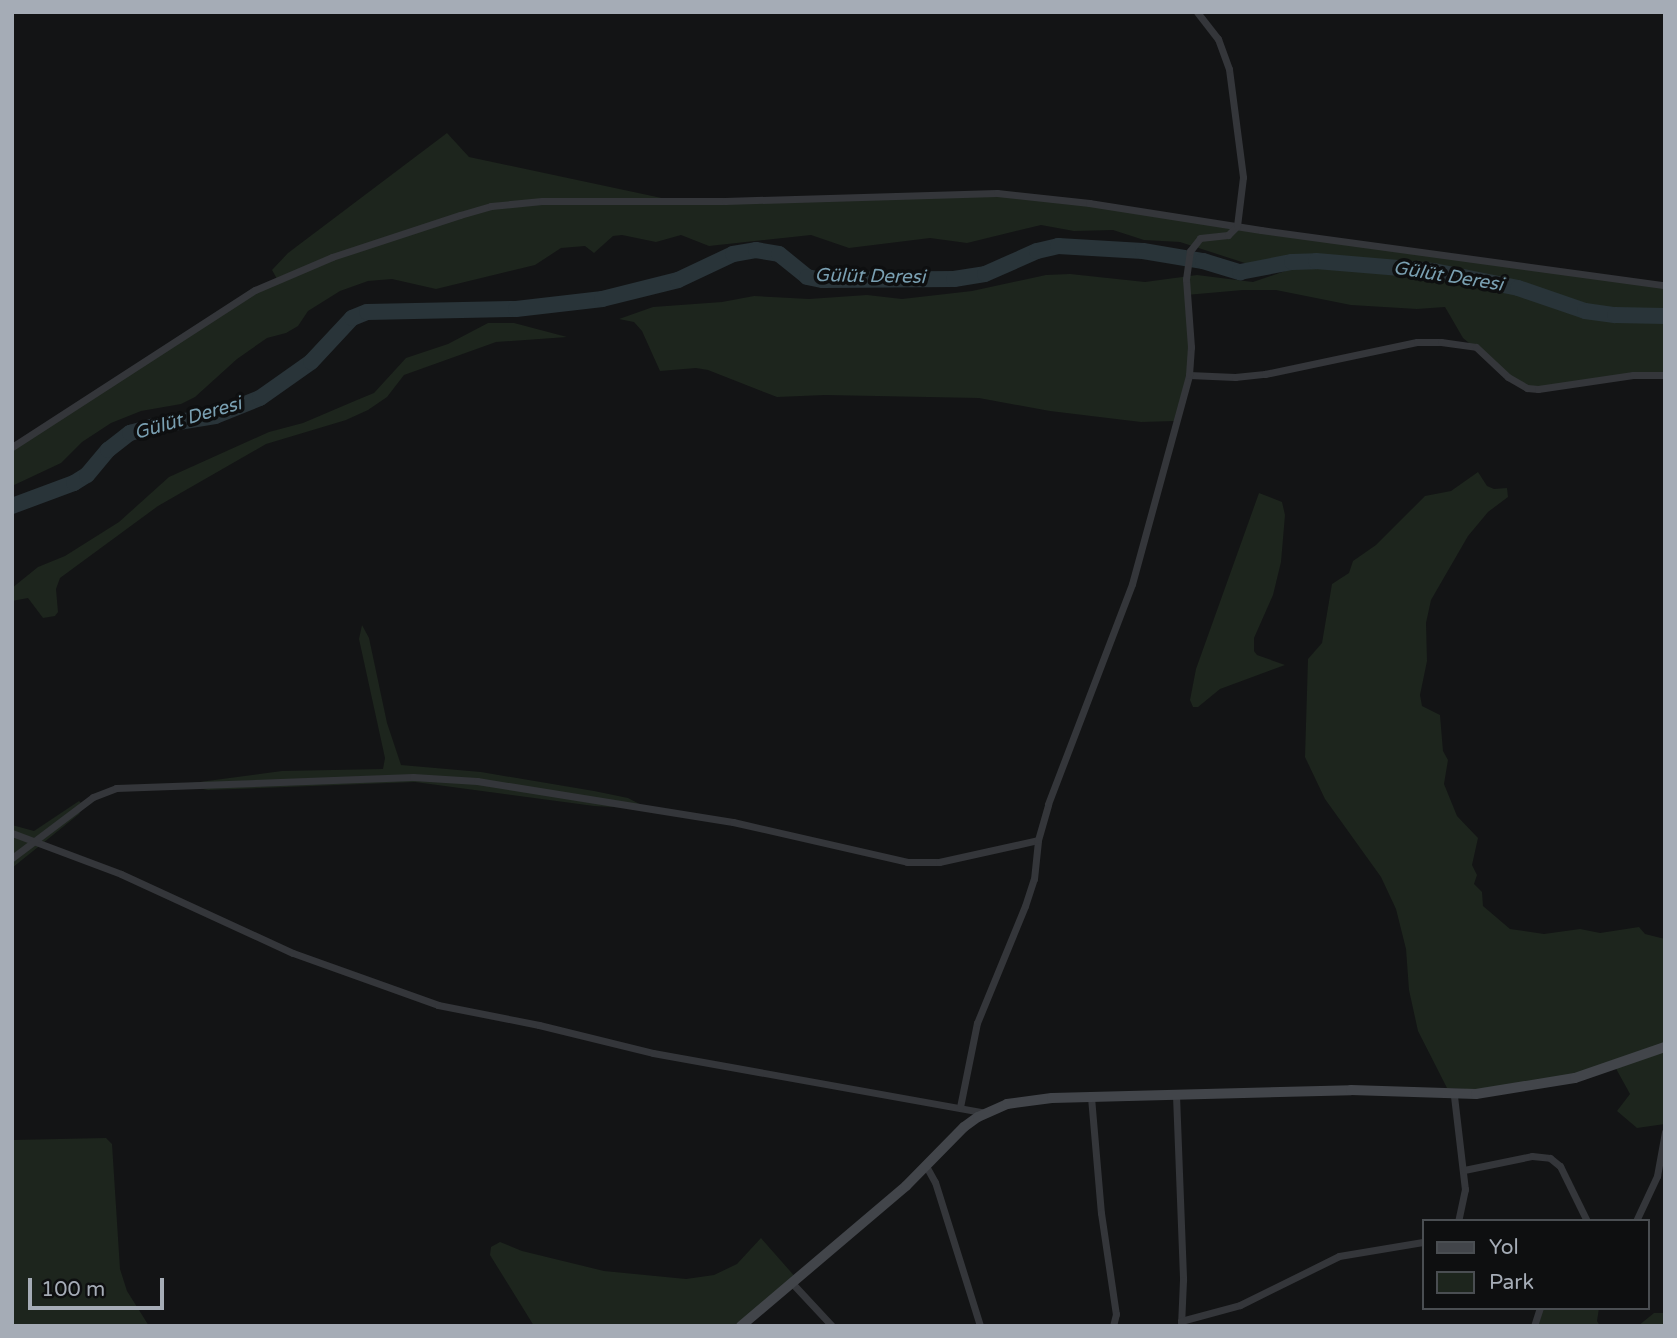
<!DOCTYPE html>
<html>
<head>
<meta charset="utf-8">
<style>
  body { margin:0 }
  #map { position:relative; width:1677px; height:1338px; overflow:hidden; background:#131415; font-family:"Varela Round",sans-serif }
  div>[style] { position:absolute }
  .green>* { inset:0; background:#1d251d }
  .river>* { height:16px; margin:-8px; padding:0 8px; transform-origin:8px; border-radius:8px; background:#293439 }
  .street>* { height:7px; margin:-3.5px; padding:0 3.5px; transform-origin:3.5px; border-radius:3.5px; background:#34363a }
  .secondary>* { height:10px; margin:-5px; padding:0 5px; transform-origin:5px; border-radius:5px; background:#42454a }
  span { translate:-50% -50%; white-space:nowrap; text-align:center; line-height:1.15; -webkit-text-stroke:7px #0e0f10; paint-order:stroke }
  .water-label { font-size:19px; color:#7aa0b2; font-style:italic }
  .frame { position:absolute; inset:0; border:14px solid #a5acb6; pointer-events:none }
  .legend { position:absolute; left:1422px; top:1219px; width:228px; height:91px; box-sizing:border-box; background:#0e0f10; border:2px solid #4a4e52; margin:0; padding:9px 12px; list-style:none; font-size:21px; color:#a5acb6 }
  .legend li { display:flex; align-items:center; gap:14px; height:35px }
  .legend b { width:35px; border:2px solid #4a4e52 }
  .scale { position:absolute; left:28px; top:1278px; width:136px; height:32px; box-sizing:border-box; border:4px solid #a5acb6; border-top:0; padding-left:9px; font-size:21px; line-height:24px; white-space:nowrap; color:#a5acb6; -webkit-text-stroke:5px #0e0f10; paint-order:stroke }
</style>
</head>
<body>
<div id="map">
  <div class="green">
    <div style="clip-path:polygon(447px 133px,469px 157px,671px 200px,997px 193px,1665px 285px,1665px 375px,1538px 389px,1519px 384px,1463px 338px,1445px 307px,1417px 309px,1351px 305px,1276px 290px,1243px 290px,1186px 295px,1190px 363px,1175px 421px,1141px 422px,1050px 411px,979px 398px,825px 395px,777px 397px,708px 370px,696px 368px,660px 371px,642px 331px,634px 322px,619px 319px,653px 307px,722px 302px,754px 296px,809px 299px,867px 295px,902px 299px,972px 291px,1046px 275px,1070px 274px,1145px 282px,1197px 275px,1253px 282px,1291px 269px,1293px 259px,1291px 256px,1274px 259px,1251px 265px,1180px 242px,1144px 240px,1113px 230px,1074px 231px,1041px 225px,967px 243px,930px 238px,849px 248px,811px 235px,709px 246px,681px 235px,656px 242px,622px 235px,613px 236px,594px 253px,585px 246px,561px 248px,535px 265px,436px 289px,392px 279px,368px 281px,340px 291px,308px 311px,298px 326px,286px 333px,267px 338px,237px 359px,195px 397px,181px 404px,141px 411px,111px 423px,82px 442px,61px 463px,12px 486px,12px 447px,277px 279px,272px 270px,288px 253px)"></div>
    <div style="clip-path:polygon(488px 323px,514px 323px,567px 337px,496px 342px,404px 375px,387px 397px,368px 410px,346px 420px,266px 444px,158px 506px,60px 578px,56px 589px,58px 612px,55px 616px,43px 618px,28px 598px,12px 601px,12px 588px,38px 567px,65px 556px,119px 522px,169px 477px,269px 432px,303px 423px,357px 400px,374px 393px,406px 358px,448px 344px)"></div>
    <div style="clip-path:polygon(1478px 472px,1487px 486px,1494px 489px,1507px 488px,1508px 497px,1488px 512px,1468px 536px,1431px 600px,1426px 623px,1427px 661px,1420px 695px,1422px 706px,1440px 715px,1443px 751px,1448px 760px,1444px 784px,1457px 816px,1478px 838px,1472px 865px,1477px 875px,1474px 884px,1482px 892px,1483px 906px,1510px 929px,1544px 934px,1580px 929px,1600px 933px,1639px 927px,1645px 934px,1665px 939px,1665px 1124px,1637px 1128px,1617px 1111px,1630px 1094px,1614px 1065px,1507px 1091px,1447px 1088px,1418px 1031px,1409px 990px,1406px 949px,1396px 909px,1381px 877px,1325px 799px,1305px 757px,1308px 659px,1322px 643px,1332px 584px,1349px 573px,1353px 561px,1376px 545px,1425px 496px,1451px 491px)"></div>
    <div style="clip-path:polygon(1259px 493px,1282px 502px,1285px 515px,1281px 562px,1273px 595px,1254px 638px,1254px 651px,1257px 655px,1285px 665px,1220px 689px,1198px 707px,1193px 707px,1190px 700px,1196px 669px)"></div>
    <div style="clip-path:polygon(362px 625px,369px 638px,387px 723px,401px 765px,481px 772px,594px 791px,628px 798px,649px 809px,594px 806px,415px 782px,208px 790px,193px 787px,192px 783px,282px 771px,383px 769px,385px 758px,359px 639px)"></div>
    <div style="clip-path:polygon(79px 801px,84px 806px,79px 814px,12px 868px,12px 825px,34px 831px)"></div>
    <div style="clip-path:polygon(106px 1138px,112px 1144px,120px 1269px,127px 1291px,149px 1326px,12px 1326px,12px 1140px)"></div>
    <div style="clip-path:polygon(761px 1238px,797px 1279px,741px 1326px,534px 1326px,490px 1255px,491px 1247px,500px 1242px,522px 1251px,604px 1271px,686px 1279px,714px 1275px,737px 1264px)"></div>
    <div style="clip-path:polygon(1540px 1308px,1599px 1308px,1597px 1321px,1600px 1326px,1534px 1326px)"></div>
    <div style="clip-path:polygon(1654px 1313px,1665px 1313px,1665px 1326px,1638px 1326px)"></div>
  </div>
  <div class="river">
    <div style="left:12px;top:506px;width:66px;rotate:-20.4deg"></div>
    <div style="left:74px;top:483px;width:15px;rotate:-32deg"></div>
    <div style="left:87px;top:475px;width:33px;rotate:-50deg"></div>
    <div style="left:108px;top:450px;width:28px;rotate:-38deg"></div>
    <div style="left:130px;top:433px;width:25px;rotate:-16deg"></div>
    <div style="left:154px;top:426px;width:62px;rotate:-9.3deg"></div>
    <div style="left:215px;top:416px;width:48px;rotate:-21.8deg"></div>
    <div style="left:260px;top:398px;width:62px;rotate:-35.2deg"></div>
    <div style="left:311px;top:362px;width:60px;rotate:-47deg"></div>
    <div style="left:352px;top:318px;width:16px;rotate:-22deg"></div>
    <div style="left:367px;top:312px;width:149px;rotate:-1.2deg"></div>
    <div style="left:516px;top:309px;width:87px;rotate:-6.6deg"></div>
    <div style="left:602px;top:299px;width:78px;rotate:-14deg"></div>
    <div style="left:678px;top:280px;width:61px;rotate:-25.3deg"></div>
    <div style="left:733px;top:254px;width:23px;rotate:-10deg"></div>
    <div style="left:756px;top:250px;width:23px;rotate:10deg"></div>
    <div style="left:779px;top:254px;width:36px;rotate:39deg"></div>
    <div style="left:807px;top:277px;width:16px;rotate:11deg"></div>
    <div style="left:823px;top:280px;width:131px;rotate:-0.4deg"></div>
    <div style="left:954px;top:279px;width:31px;rotate:-9deg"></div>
    <div style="left:985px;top:274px;width:57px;rotate:-23.9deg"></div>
    <div style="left:1037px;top:251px;width:22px;rotate:-13deg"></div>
    <div style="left:1058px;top:246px;width:85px;rotate:3.4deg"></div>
    <div style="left:1143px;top:251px;width:61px;rotate:9.5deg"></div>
    <div style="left:1203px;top:261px;width:39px;rotate:17deg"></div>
    <div style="left:1240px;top:272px;width:53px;rotate:-10.9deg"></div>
    <div style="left:1292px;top:262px;width:24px;rotate:-2deg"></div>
    <div style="left:1316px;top:261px;width:118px;rotate:4.8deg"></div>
    <div style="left:1434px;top:271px;width:86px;rotate:11.4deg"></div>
    <div style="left:1518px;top:288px;width:71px;rotate:18.9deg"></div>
    <div style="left:1585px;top:311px;width:30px;rotate:8deg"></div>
    <div style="left:1615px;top:315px;width:50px;rotate:1.1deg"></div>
  </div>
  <div class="street">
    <div style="left:1189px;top:375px;width:46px;rotate:2.5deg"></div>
    <div style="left:1235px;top:377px;width:30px;rotate:-6deg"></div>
    <div style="left:1265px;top:374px;width:155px;rotate:-11.9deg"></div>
    <div style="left:1417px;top:342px;width:24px"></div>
    <div style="left:1441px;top:342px;width:35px;rotate:8deg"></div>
    <div style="left:1476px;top:347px;width:44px;rotate:43.2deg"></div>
    <div style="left:1508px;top:377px;width:22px;rotate:30deg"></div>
    <div style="left:1527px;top:388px;width:11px;rotate:5deg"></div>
    <div style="left:1538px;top:389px;width:96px;rotate:-8.4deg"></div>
    <div style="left:1633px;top:375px;width:32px"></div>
    <div style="left:12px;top:447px;width:289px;rotate:-32.9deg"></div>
    <div style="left:255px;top:290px;width:84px;rotate:-23.2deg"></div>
    <div style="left:332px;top:257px;width:135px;rotate:-18.2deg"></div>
    <div style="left:460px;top:215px;width:32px;rotate:-16deg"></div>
    <div style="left:491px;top:206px;width:51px;rotate:-5.6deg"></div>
    <div style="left:542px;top:201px;width:183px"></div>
    <div style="left:725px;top:201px;width:272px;rotate:-1.7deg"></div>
    <div style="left:997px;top:193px;width:93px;rotate:6.2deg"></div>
    <div style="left:1089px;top:203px;width:174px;rotate:8.9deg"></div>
    <div style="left:1261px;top:230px;width:408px;rotate:7.8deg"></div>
    <div style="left:12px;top:833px;width:116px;rotate:20.6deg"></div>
    <div style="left:121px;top:874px;width:189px;rotate:24.7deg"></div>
    <div style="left:293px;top:953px;width:154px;rotate:19.7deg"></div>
    <div style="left:438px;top:1005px;width:103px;rotate:11.2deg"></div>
    <div style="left:539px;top:1025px;width:117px;rotate:13.8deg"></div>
    <div style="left:653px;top:1053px;width:337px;rotate:10.2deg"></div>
    <div style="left:12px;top:858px;width:101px;rotate:-37deg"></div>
    <div style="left:93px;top:797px;width:25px;rotate:-21deg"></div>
    <div style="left:116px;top:788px;width:297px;rotate:-2.1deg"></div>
    <div style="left:413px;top:777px;width:64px;rotate:3.6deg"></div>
    <div style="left:477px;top:781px;width:259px;rotate:9.1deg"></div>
    <div style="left:733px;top:822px;width:179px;rotate:12.9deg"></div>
    <div style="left:907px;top:862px;width:32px"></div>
    <div style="left:939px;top:862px;width:101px;rotate:-12.5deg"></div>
    <div style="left:1176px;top:1095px;width:185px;rotate:87.8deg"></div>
    <div style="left:1183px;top:1280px;width:45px;rotate:92.5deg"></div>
    <div style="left:1454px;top:1096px;width:94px;rotate:83.3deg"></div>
    <div style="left:1465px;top:1189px;width:33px;rotate:102deg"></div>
    <div style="left:1091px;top:1097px;width:116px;rotate:85.1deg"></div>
    <div style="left:1101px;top:1213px;width:102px;rotate:81.6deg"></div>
    <div style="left:1116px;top:1314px;width:12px;rotate:104deg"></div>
    <div style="left:960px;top:1107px;width:86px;rotate:-78.6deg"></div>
    <div style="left:977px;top:1023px;width:126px;rotate:-67.7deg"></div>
    <div style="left:1025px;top:906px;width:28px;rotate:-72deg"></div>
    <div style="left:1034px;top:879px;width:39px;rotate:-84deg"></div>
    <div style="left:1038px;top:840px;width:37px;rotate:-74deg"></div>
    <div style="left:1048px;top:804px;width:235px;rotate:-69.1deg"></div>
    <div style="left:1132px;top:584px;width:217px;rotate:-74.7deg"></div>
    <div style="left:1189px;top:375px;width:28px;rotate:-86deg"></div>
    <div style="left:1191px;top:347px;width:68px;rotate:-94.2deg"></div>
    <div style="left:1186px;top:279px;width:28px;rotate:-82deg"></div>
    <div style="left:1190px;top:251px;width:16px;rotate:-52deg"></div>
    <div style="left:1200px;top:238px;width:28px;rotate:-6deg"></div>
    <div style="left:1228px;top:235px;width:13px;rotate:-45deg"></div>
    <div style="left:1237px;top:226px;width:49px;rotate:-83deg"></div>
    <div style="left:1243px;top:177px;width:109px;rotate:-97.4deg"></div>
    <div style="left:1229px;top:69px;width:32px;rotate:-110deg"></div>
    <div style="left:1218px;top:39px;width:34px;rotate:-128deg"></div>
    <div style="left:926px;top:1166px;width:18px;rotate:61deg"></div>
    <div style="left:935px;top:1182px;width:151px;rotate:72.6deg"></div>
    <div style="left:1464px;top:1170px;width:69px;rotate:-11.6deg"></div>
    <div style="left:1532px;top:1156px;width:18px;rotate:6deg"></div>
    <div style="left:1550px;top:1158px;width:13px;rotate:39deg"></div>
    <div style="left:1560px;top:1166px;width:61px;rotate:63.9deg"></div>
    <div style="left:1636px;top:1221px;width:50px;rotate:-65deg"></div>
    <div style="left:1657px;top:1176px;width:45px;rotate:-79.7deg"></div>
    <div style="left:792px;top:1283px;width:59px;rotate:47.1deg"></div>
    <div style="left:1181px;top:1321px;width:61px;rotate:-15.2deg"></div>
    <div style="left:1240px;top:1305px;width:110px;rotate:-26.3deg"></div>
    <div style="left:1339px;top:1256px;width:85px;rotate:-9.5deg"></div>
    <div style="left:1534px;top:1326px;width:19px;rotate:-72deg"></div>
  </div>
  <div class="secondary">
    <div style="left:741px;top:1326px;width:216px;rotate:-40.3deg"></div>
    <div style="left:906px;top:1186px;width:83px;rotate:-45.5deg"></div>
    <div style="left:964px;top:1127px;width:17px;rotate:-36deg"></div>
    <div style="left:978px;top:1117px;width:32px;rotate:-24deg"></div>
    <div style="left:1007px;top:1104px;width:45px;rotate:-7.6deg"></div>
    <div style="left:1052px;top:1098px;width:299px;rotate:-1.5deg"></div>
    <div style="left:1351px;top:1090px;width:125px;rotate:1.8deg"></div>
    <div style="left:1476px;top:1094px;width:100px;rotate:-9.2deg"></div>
    <div style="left:1575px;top:1078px;width:95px;rotate:-19deg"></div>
  </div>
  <div class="water-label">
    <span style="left:870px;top:277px;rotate:1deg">Gülüt Deresi</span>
    <span style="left:1448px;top:277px;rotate:9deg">Gülüt Deresi</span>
    <span style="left:188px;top:419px;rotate:-16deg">Gülüt Deresi</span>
  </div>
  <div class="frame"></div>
  <ul class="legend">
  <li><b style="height:9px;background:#42454a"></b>Yol</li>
  <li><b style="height:19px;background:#1d251d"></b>Park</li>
  </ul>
  <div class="scale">100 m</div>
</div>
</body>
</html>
